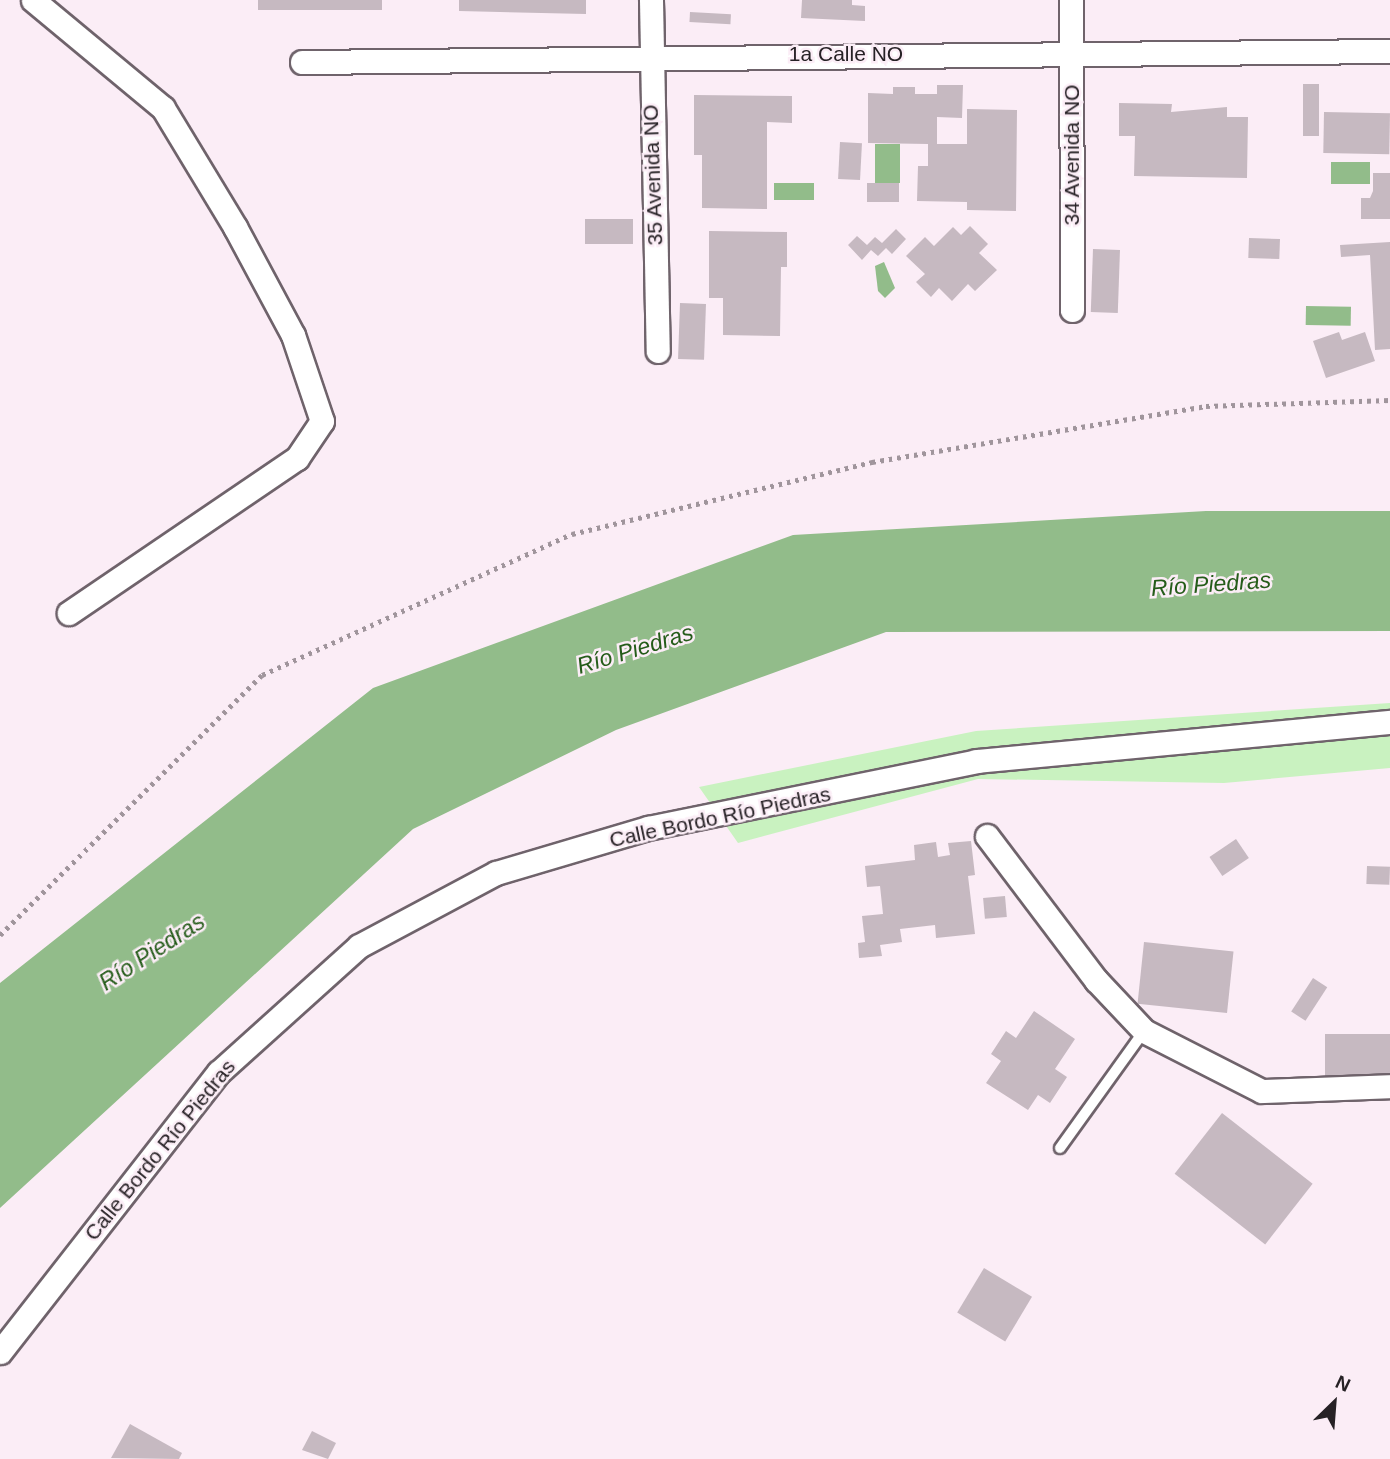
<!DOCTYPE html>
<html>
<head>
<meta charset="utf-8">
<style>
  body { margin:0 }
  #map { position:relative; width:1390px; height:1459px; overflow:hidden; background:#fbedf6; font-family:Arial,sans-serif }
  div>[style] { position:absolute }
  .green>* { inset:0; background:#c9f2c0 }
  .water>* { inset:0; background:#92bc8a; transform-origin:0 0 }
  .building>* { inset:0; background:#c6b9c1; transform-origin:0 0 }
  .path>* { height:4.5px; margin-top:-2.25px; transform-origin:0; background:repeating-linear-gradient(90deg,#a0959c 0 3.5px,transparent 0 8.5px) }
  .roads { filter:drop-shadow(2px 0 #6f636b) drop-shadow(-2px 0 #6f636b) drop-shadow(0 2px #6f636b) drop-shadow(0 -2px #6f636b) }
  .lane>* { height:10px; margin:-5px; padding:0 5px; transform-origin:5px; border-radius:5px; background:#fff }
  .street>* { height:23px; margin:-11.5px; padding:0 11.5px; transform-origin:11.5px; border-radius:11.5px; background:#fff }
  span { translate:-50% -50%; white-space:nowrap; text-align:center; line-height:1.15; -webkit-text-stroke:5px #fbedf6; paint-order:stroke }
  .street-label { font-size:21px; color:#262125 }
  .water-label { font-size:23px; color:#255c1a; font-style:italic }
  .north { position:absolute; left:1299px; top:1368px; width:70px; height:70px; -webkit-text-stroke:5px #fbedf6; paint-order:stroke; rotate:25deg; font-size:19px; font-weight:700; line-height:28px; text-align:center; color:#262125 }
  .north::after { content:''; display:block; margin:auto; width:24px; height:32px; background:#262125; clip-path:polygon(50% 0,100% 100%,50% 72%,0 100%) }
</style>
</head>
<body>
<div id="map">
  <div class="green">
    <div style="clip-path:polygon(1390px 703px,1390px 768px,1224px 783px,978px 779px,738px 843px,699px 787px,976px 731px)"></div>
  </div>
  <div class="water">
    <div style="left:875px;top:144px;width:25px;height:39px"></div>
    <div style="left:1331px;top:162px;width:39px;height:22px"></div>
    <div style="left:774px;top:183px;width:40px;height:17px"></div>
    <div style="clip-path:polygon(884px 262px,895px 288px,885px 298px,878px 291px,875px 266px)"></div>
    <div style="left:1306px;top:306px;width:45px;height:19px;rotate:1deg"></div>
    <div style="clip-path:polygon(1206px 511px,1390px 511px,1390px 631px,886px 632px,616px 730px,413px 829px,0 1208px,0 983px,373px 688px,793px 535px)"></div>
  </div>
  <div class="building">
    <div style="left:258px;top:0;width:124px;height:10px"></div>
    <div style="clip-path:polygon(459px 0,586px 0,586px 14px,459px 11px)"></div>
    <div style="clip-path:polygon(802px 0,852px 0,852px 5px,865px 6px,865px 21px,801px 18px)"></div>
    <div style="left:690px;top:12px;width:41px;height:10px;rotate:3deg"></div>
    <div style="left:1303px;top:84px;width:16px;height:52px"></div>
    <div style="clip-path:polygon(937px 85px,963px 85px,962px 118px,937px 117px,937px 144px,967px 144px,967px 109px,1017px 110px,1016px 211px,967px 210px,967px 202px,917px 201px,918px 166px,928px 166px,928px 144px,868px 143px,868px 93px,893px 94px,893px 87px,915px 87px,915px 94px,937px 94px)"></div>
    <div style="clip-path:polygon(694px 95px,792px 96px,792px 123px,767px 122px,767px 209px,702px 208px,702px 155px,694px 155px)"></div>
    <div style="clip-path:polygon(1119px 103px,1172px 104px,1171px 112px,1227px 107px,1227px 117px,1248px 117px,1247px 178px,1134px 176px,1135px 136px,1119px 136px)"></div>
    <div style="left:1324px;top:112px;width:66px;height:41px;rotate:1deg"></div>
    <div style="left:840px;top:142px;width:22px;height:37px;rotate:3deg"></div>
    <div style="clip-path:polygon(1373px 173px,1390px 173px,1390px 219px,1361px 219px,1361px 198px,1370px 198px,1373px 191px)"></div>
    <div style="left:867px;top:183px;width:32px;height:19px"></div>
    <div style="left:585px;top:219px;width:48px;height:25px"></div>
    <div style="clip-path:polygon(970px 226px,988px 244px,979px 253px,997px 270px,975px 291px,968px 284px,952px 301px,939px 288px,931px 297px,916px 282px,925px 274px,906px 256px,925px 237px,934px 246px,953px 227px,961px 235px)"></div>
    <div style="clip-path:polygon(896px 229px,906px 239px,892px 254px,886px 248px,878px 256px,871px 250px,862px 260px,848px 245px,857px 236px,867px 245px,875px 237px,882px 243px)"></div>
    <div style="clip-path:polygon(709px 231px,787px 232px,787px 267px,781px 267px,780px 336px,723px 335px,723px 298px,709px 298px)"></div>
    <div style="left:1249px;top:238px;width:31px;height:20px;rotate:2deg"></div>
    <div style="clip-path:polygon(1390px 242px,1390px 349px,1375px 350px,1370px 255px,1341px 257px,1340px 245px)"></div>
    <div style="left:1093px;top:249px;width:27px;height:63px;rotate:2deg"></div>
    <div style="left:680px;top:303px;width:26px;height:56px;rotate:2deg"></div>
    <div style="clip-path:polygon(1339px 332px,1342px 340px,1365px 332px,1375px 361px,1326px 378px,1313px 341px)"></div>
    <div style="left:1236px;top:839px;width:23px;height:32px;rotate:56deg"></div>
    <div style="clip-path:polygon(971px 841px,975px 875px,968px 876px,975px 934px,936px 938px,935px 925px,900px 929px,902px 942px,880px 945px,882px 956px,859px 958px,858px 943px,865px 942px,862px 916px,883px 914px,880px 886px,867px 887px,865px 866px,915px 860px,914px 845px,936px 842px,938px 857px,950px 855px,948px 843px)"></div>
    <div style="left:1367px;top:866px;width:23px;height:18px;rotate:2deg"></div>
    <div style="left:1005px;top:896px;width:21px;height:22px;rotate:85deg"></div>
    <div style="left:1144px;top:942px;width:90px;height:62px;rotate:6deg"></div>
    <div style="left:1313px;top:978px;width:17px;height:40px;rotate:33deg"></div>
    <div style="clip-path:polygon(1034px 1011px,1075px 1039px,1055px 1069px,1067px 1077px,1050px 1103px,1038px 1095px,1028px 1110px,986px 1083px,1001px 1061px,991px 1054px,1006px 1031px,1016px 1038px)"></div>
    <div style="left:1390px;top:1034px;width:45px;height:65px;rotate:90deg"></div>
    <div style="left:1222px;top:1113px;width:115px;height:77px;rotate:38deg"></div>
    <div style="left:984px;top:1268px;width:56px;height:52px;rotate:31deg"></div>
    <div style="clip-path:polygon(130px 1424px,182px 1453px,179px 1459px,111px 1458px)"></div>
    <div style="clip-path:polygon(312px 1431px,336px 1443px,328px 1459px,302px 1450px)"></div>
  </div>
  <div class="path">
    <div style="left:0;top:935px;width:369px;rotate:-44.8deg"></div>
    <div style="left:262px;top:675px;width:341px;rotate:-24.5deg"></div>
    <div style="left:572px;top:534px;width:309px;rotate:-13.5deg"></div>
    <div style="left:872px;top:462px;width:339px;rotate:-9.5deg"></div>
    <div style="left:1206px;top:406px;width:184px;rotate:-1.9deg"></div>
  </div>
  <div class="roads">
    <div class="lane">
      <div style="left:1060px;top:1148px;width:144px;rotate:-54.3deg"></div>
    </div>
    <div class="street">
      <div style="left:33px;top:0;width:169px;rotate:39.7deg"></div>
      <div style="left:163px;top:108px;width:139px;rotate:58.8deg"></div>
      <div style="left:235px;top:227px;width:123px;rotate:61.8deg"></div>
      <div style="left:293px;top:335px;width:91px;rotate:71.4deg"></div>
      <div style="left:322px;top:421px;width:45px;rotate:124deg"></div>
      <div style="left:297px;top:458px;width:276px;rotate:145.8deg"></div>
      <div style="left:651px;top:0;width:351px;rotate:88.9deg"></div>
      <div style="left:1071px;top:0;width:310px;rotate:89.8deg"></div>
      <div style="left:302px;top:62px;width:1088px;rotate:-0.58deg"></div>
      <div style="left:987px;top:836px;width:181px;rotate:52.9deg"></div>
      <div style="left:1096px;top:980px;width:70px;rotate:46.7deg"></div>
      <div style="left:1144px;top:1031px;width:132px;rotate:27deg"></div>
      <div style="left:1262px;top:1091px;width:128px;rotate:-2.2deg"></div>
      <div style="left:0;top:1352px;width:355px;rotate:-52deg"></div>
      <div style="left:219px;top:1072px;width:188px;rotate:-42deg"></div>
      <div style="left:359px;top:946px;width:155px;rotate:-28.1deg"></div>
      <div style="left:496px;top:873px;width:159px;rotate:-16.5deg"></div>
      <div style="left:648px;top:828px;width:335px;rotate:-11.5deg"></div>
      <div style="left:976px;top:761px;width:416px;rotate:-5.4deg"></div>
    </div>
  </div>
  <div class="street-label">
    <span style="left:846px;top:54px">1a Calle NO</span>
    <span style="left:1072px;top:155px;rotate:-90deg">34 Avenida NO</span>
    <span style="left:653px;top:175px;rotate:-92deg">35 Avenida NO</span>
    <span style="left:720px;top:817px;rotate:-12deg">Calle Bordo Río Piedras</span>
    <span style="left:160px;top:1150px;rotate:-51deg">Calle Bordo Río Piedras</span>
  </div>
  <div class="water-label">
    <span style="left:1211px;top:584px;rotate:-4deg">Río Piedras</span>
    <span style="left:635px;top:649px;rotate:-17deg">Río Piedras</span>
    <span style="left:152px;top:952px;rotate:-33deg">Río Piedras</span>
  </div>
  <div class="north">N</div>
</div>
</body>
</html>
